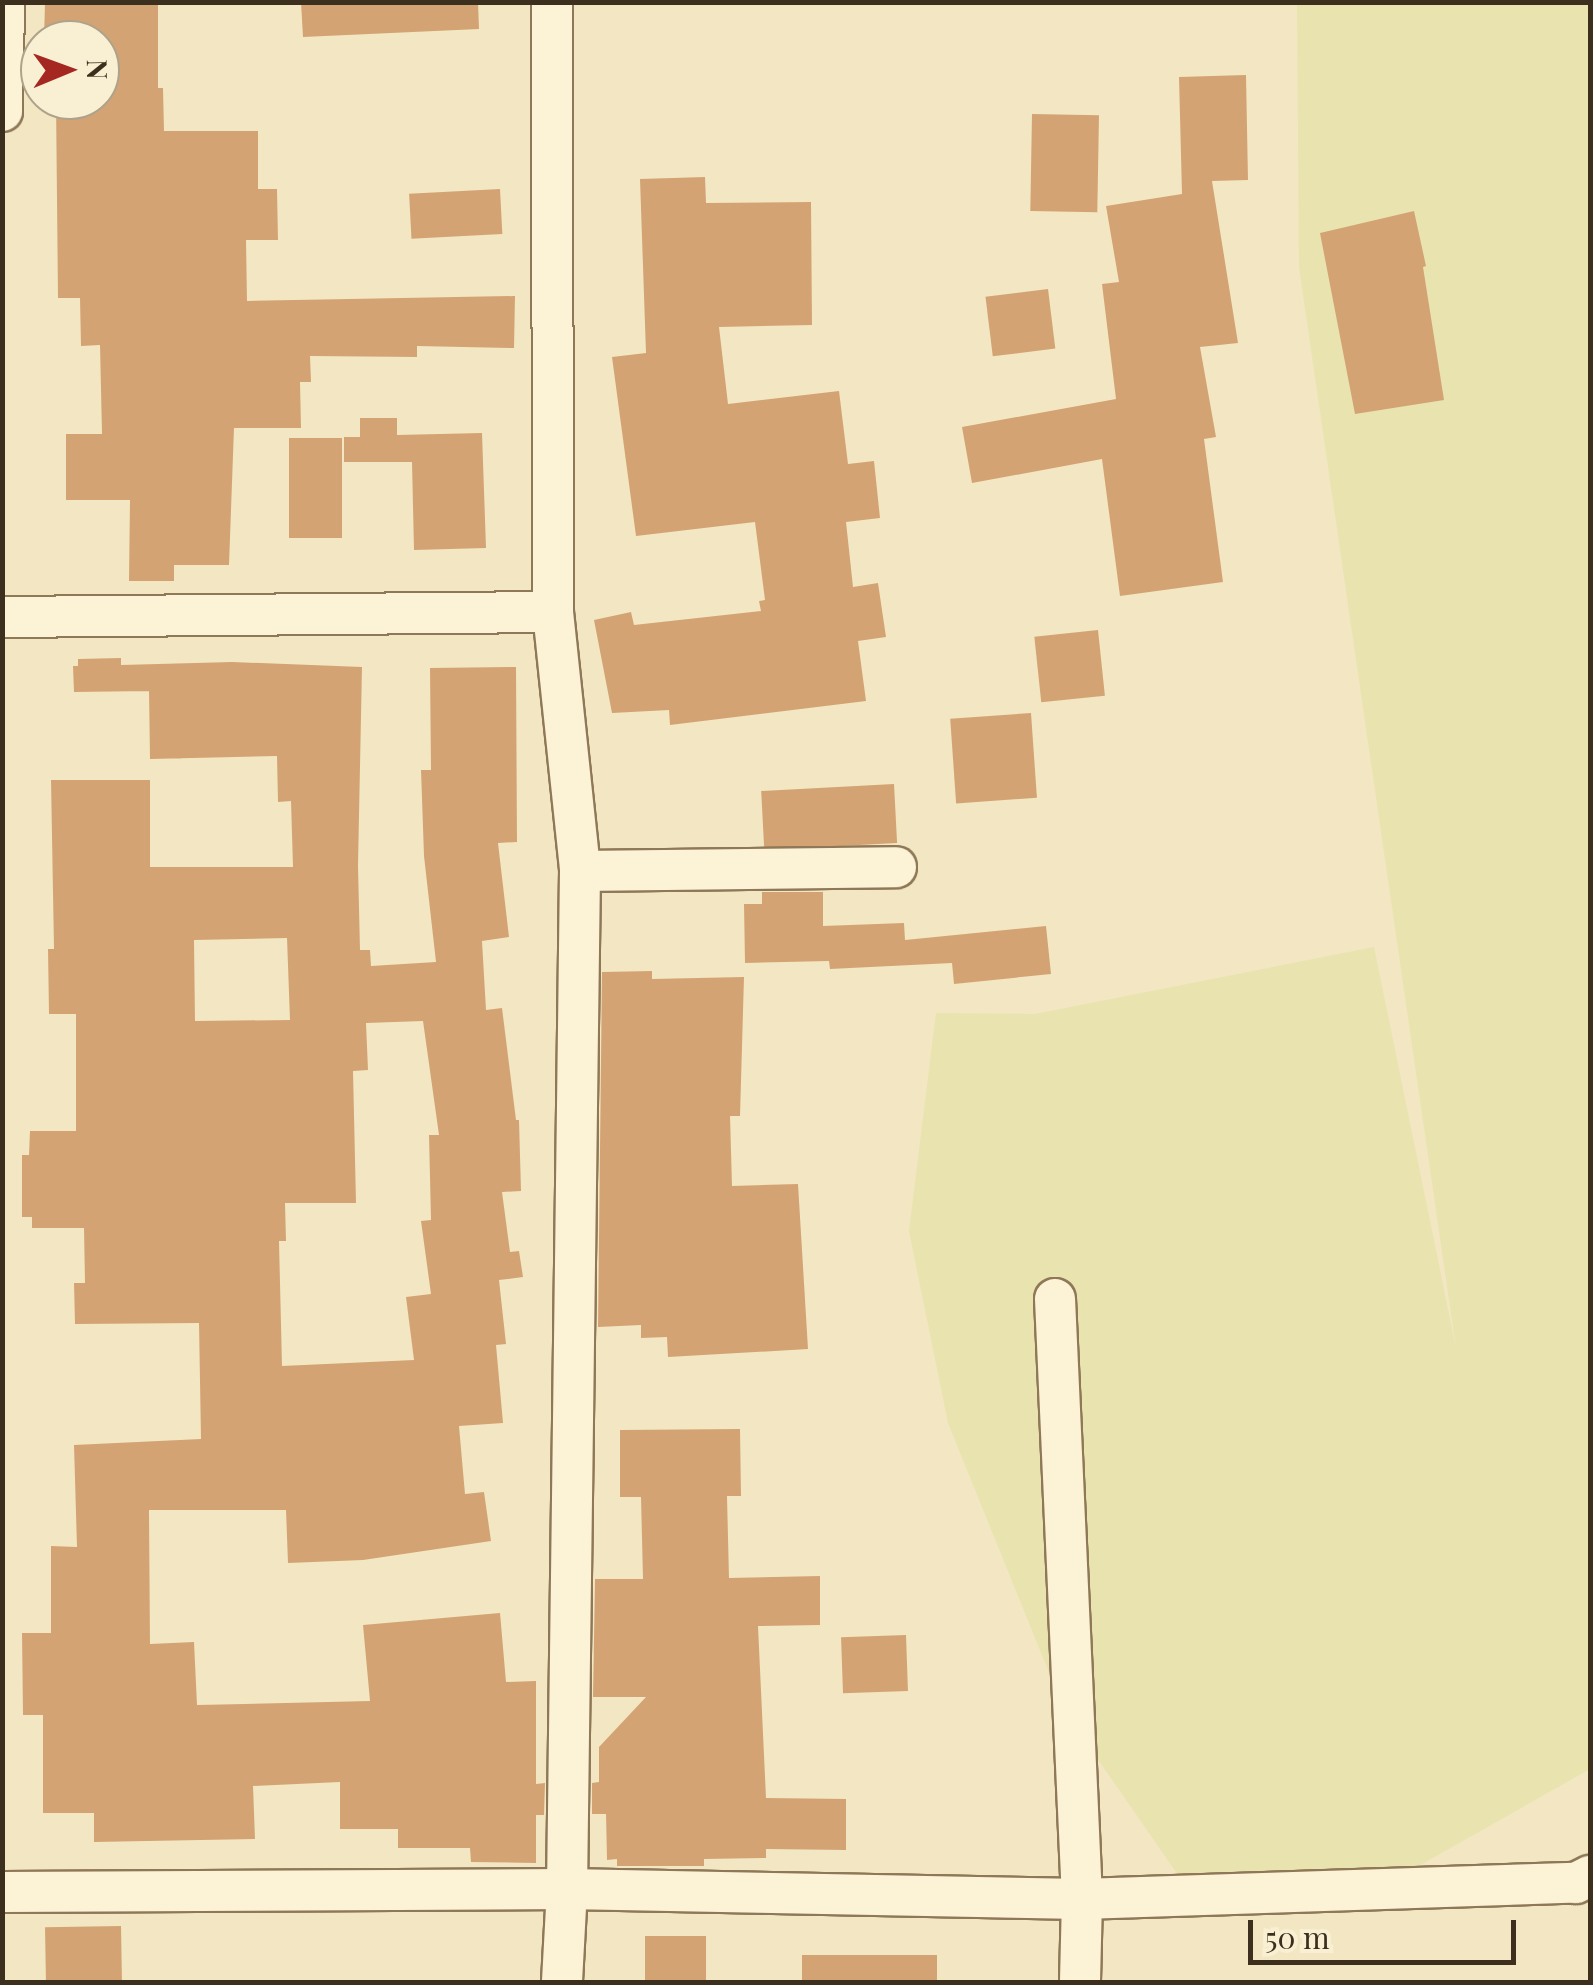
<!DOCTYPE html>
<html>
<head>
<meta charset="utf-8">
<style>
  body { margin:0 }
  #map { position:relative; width:1593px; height:1985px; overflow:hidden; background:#f2e7c2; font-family:"Playfair Display",serif }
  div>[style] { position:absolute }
  .farmland>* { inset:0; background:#e9e3af }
  .building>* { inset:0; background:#d4a374; transform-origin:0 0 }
  .roads { filter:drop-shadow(2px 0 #8f7857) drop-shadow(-2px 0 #8f7857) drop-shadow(0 2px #8f7857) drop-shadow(0 -2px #8f7857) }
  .street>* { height:40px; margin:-20px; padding:0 20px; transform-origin:20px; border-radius:20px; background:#fcf3d7 }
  span { translate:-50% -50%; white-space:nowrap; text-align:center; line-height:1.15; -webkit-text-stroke:8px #f9f0d3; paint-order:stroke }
  .frame { position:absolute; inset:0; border:5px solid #3d2f1d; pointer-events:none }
  .north { position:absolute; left:20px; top:20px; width:100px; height:100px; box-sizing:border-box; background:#f9f0d3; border:2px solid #aea38a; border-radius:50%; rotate:89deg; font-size:28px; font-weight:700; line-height:40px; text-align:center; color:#3d2f1d }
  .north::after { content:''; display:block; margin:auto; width:35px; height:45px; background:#a42821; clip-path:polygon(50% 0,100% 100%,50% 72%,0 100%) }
  .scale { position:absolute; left:1248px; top:1920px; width:268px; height:45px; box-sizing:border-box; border:5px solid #3d2f1d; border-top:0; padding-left:12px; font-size:30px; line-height:35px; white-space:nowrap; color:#3d2f1d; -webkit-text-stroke:8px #f9f0d3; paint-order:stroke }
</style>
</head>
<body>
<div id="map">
  <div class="farmland">
    <div style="clip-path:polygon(1297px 3px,1590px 3px,1590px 1769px,1392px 1881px,1201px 1908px,1065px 1712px,948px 1423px,909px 1231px,936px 1013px,1035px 1014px,1374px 947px,1456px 1348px,1299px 267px)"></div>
  </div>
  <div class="building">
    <div style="clip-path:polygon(45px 2px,158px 2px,158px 88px,163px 88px,164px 131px,258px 131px,258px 189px,277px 189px,278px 240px,246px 240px,247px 301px,515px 296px,514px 348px,417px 346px,417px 357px,310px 356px,311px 382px,300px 382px,301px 428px,234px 428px,229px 565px,174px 565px,174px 581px,129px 581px,130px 500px,66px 500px,66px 434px,102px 434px,100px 345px,81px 346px,80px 298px,58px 298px,56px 100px,100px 100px,100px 40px,44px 40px)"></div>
    <div style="clip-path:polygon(301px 2px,478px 2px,479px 29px,303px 37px)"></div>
    <div style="clip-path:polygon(1246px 75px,1248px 180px,1212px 181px,1238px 343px,1200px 347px,1216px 437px,1204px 439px,1223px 582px,1120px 596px,1102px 459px,972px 483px,962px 427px,1116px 399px,1102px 284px,1119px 282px,1106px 206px,1182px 194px,1179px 77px)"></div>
    <div style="left:1032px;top:114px;width:67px;height:97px;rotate:1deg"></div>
    <div style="clip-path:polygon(705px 177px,706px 203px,811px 202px,812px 325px,719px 327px,728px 404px,839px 391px,848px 464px,874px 461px,880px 518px,846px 522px,853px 587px,878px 583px,886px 637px,858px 641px,866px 701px,670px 725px,669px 710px,612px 713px,594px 620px,631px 612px,634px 625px,761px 611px,759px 601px,765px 600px,755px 522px,636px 536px,612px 357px,646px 353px,640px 179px)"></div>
    <div style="left:500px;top:189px;width:45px;height:91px;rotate:87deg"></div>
    <div style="clip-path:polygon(1414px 211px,1426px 266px,1423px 267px,1444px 400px,1355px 414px,1320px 233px)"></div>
    <div style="left:1048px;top:289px;width:60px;height:63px;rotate:83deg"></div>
    <div style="clip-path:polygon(360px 418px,397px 418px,397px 435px,482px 433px,486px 548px,414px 550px,412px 462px,344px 462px,344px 437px,360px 437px)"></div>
    <div style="left:342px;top:438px;width:100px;height:53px;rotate:90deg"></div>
    <div style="left:1098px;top:630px;width:66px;height:64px;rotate:84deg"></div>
    <div style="clip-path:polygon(evenodd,121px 658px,121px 665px,232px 662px,362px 667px,358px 866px,360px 950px,370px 950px,371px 966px,436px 962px,424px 856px,421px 770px,431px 770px,430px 668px,516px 667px,517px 842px,498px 843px,509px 937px,482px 941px,486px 1010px,502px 1008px,516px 1120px,519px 1120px,521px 1191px,502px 1192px,510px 1252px,519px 1251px,523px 1277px,499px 1280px,506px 1344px,496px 1345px,503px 1423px,459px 1426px,465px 1494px,484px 1492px,491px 1541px,363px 1560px,288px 1563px,286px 1510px,149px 1510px,150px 1644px,194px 1642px,197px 1705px,370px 1701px,363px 1625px,500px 1613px,506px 1682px,536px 1681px,536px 1784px,545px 1783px,544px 1815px,536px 1815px,536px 1863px,471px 1862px,470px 1848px,398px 1848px,398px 1829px,340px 1829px,340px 1782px,253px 1786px,255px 1839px,94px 1842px,94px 1813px,43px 1813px,43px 1715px,23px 1715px,22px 1633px,51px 1633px,51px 1546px,77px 1547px,74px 1445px,201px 1439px,199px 1323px,75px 1324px,74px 1283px,85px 1283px,84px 1228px,32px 1228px,32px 1217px,22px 1217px,22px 1155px,29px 1155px,30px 1131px,76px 1131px,76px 1014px,49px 1014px,48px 949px,54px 949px,51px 780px,150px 780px,150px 867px,293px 867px,291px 801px,278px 802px,277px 756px,150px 759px,149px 691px,74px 692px,73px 666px,78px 666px,78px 659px,121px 658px,287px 938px,290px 1020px,195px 1021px,194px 940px,287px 938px,121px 658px,423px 1021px,439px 1135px,429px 1135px,431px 1220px,421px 1221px,431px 1294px,406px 1297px,414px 1360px,282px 1366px,279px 1241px,286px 1241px,285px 1203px,356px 1203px,353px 1071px,368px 1070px,366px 1023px,423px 1021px)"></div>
    <div style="left:1031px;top:713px;width:85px;height:81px;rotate:86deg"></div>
    <div style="left:894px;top:784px;width:59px;height:133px;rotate:87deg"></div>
    <div style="clip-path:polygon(762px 892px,823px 892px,823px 926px,904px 923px,905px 940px,1046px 926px,1051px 974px,954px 984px,952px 963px,830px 969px,829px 961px,745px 963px,744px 904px,762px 904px)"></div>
    <div style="clip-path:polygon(652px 971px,652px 979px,744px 977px,740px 1116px,730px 1116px,732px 1186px,798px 1184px,808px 1349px,668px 1357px,667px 1337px,641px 1338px,641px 1325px,598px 1327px,602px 972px)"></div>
    <div style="clip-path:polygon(740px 1429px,741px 1496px,727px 1496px,729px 1578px,820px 1576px,820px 1625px,758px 1626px,766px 1798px,846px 1799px,846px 1850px,766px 1849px,766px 1858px,704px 1859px,704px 1866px,617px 1866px,617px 1859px,607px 1860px,606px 1814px,592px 1814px,592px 1783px,599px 1782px,599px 1747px,646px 1697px,593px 1697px,595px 1579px,643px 1579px,641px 1497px,620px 1497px,620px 1430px)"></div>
    <div style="left:906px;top:1635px;width:56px;height:65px;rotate:88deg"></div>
    <div style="left:121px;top:1926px;width:56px;height:76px;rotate:89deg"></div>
    <div style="left:645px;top:1936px;width:61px;height:46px"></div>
    <div style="left:802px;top:1955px;width:135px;height:27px"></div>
  </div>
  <div class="roads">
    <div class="street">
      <div style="left:552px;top:2px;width:610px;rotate:89.91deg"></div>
      <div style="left:553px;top:612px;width:260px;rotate:84deg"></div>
      <div style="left:580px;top:871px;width:1018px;rotate:90.73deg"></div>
      <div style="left:567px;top:1889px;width:93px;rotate:93.1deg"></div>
      <div style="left:2px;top:111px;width:109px;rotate:-88.9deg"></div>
      <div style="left:2px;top:617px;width:551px;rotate:-0.52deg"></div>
      <div style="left:580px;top:871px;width:316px;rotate:-0.7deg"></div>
      <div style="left:1055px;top:1299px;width:601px;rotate:87.42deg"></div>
      <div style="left:1082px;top:1899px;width:83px;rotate:91.4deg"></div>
      <div style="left:2px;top:1892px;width:565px;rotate:-0.3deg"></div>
      <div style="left:567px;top:1889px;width:515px;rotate:1.11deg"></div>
      <div style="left:1082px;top:1899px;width:494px;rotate:-1.9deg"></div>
      <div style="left:1576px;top:1883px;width:16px;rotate:-27deg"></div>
    </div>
  </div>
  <div class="frame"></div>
  <div class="north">N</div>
  <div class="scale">50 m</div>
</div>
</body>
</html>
